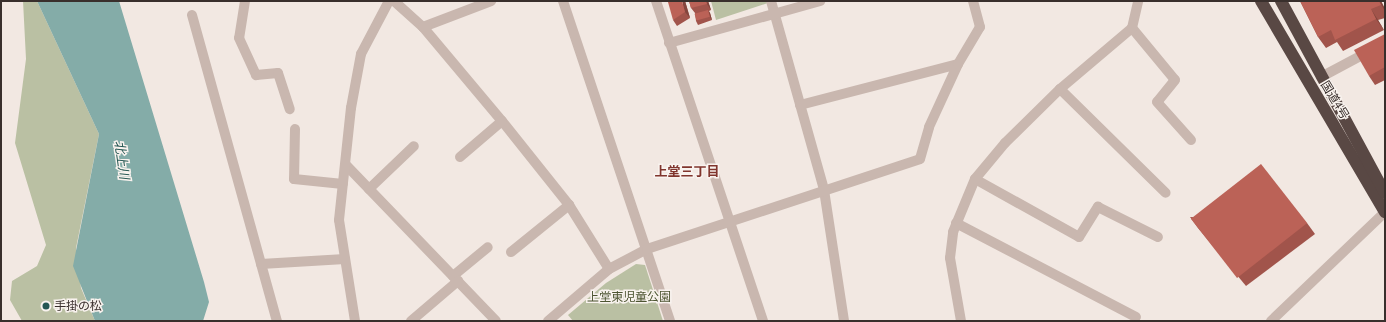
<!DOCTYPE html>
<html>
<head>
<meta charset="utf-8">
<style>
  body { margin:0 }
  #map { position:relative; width:1386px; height:322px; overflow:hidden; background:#f2e8e2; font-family:"PT Sans","Noto Sans JP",sans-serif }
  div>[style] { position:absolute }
  .green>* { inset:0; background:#bac0a3 }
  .water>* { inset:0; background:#84aca8 }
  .minor>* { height:10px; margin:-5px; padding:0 5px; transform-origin:5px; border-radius:5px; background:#c9b7af }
  .highway>* { height:12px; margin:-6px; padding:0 6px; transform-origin:6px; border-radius:6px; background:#594844 }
  .wall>* { inset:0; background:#a1544b }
  .shaded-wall>* { inset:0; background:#83453d }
  .building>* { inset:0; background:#bb6257; transform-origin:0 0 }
  .dots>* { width:11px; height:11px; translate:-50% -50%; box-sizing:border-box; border:2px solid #f9f3ef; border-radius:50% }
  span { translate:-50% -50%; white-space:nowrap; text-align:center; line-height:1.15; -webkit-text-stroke:3px #f9f3ef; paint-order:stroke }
  .street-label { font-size:12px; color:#392f2c }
  .park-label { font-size:12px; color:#4d5532 }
  .poi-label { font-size:12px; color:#392f2c }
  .left { translate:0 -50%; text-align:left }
  .water-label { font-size:13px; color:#255753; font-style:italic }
  .neighbourhood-label { font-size:13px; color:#80352d; font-weight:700 }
  .frame { position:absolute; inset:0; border:2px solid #392f2c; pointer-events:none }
</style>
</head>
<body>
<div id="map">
  <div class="green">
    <div style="clip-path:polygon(23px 1px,37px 1px,99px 134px,76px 248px,81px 288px,95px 321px,22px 321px,10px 300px,12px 281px,37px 266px,46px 245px,15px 143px,26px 59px)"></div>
    <div style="clip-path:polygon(711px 1px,767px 1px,768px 3px,716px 20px)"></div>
    <div style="clip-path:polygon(636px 264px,645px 265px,663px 321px,573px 321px,568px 315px,606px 283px)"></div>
  </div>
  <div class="water">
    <div style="clip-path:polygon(37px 1px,119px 1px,204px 282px,209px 302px,203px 321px,95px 321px,73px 266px,99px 134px)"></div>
  </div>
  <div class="minor">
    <div style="left:245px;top:1px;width:37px;rotate:99deg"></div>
    <div style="left:239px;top:38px;width:41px;rotate:65.3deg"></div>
    <div style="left:256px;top:75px;width:22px;rotate:-5deg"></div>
    <div style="left:278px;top:73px;width:38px;rotate:72deg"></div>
    <div style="left:394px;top:1px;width:39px;rotate:42deg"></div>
    <div style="left:423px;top:27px;width:123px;rotate:50deg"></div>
    <div style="left:502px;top:121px;width:107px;rotate:51.4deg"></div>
    <div style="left:569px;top:205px;width:75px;rotate:58deg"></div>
    <div style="left:563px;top:1px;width:337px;rotate:71.5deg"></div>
    <div style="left:656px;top:1px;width:337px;rotate:71.5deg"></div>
    <div style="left:771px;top:1px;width:196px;rotate:74.3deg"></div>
    <div style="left:824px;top:190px;width:133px;rotate:81.3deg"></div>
    <div style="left:192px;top:15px;width:318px;rotate:74.5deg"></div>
    <div style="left:423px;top:27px;width:73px;rotate:-20.9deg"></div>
    <div style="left:1132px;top:28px;width:67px;rotate:50.4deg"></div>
    <div style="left:1175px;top:80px;width:28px;rotate:129deg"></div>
    <div style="left:1157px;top:102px;width:51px;rotate:48.2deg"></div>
    <div style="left:669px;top:43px;width:157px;rotate:-15.5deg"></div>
    <div style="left:1321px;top:77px;width:72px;rotate:-28deg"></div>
    <div style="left:1060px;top:89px;width:148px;rotate:44.5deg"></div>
    <div style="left:800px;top:105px;width:163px;rotate:-14.5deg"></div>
    <div style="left:295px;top:129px;width:50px;rotate:91.1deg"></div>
    <div style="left:294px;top:179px;width:49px;rotate:5.8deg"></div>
    <div style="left:460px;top:157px;width:55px;rotate:-40.6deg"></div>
    <div style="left:346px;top:165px;width:216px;rotate:46.1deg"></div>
    <div style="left:975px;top:179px;width:119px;rotate:29.1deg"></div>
    <div style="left:1079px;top:237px;width:36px;rotate:-58deg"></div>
    <div style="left:1098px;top:207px;width:67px;rotate:26.6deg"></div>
    <div style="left:369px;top:189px;width:62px;rotate:-43.7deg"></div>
    <div style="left:956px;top:223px;width:203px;rotate:27.6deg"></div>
    <div style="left:511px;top:252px;width:75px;rotate:-39deg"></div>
    <div style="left:261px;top:264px;width:84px;rotate:-3.4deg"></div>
    <div style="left:453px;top:276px;width:45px;rotate:-39.6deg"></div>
    <div style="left:355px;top:321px;width:102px;rotate:-99deg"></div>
    <div style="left:339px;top:220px;width:113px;rotate:-83.9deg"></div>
    <div style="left:351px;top:108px;width:55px;rotate:-79.5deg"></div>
    <div style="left:361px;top:54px;width:60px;rotate:-62.2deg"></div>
    <div style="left:411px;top:321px;width:62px;rotate:-40.4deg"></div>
    <div style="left:548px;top:321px;width:80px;rotate:-40.4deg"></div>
    <div style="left:609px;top:269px;width:43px;rotate:-27.8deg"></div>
    <div style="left:647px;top:249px;width:287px;rotate:-18.2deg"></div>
    <div style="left:920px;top:159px;width:33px;rotate:-74deg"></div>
    <div style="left:929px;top:127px;width:69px;rotate:-65.3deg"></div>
    <div style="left:958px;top:64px;width:43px;rotate:-59.3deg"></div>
    <div style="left:980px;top:27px;width:27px;rotate:-105deg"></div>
    <div style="left:961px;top:321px;width:64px;rotate:-99.9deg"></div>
    <div style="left:950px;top:258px;width:26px;rotate:-83deg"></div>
    <div style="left:953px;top:232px;width:57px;rotate:-67.5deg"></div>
    <div style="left:975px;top:179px;width:47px;rotate:-50.2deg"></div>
    <div style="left:1005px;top:143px;width:77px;rotate:-44.5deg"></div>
    <div style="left:1060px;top:89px;width:94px;rotate:-40.3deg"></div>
    <div style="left:1132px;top:28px;width:28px;rotate:-77deg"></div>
    <div style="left:1271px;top:321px;width:158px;rotate:-43.7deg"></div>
  </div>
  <div class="highway">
    <div style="left:1261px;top:1px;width:245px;rotate:59.6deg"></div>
    <div style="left:1281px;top:1px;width:218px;rotate:61.6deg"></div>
  </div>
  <div class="wall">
    <div style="clip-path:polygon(685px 1px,690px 18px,677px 26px,673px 20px)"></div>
    <div style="clip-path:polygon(689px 1px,708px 1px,711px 10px,709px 11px,710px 13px,712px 20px,698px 25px,696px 21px,695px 13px,691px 8px)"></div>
    <div style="clip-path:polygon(1300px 1px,1381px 1px,1385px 9px,1385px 18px,1378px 20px,1384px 30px,1343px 51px,1337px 42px,1326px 48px,1318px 37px)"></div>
    <div style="clip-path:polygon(1385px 34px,1385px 80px,1375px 85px,1369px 76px)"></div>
    <div style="clip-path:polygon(1190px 217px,1307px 223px,1315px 234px,1246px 286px,1198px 228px)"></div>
  </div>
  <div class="shaded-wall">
    <div style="clip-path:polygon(682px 1px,685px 1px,690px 18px,685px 12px)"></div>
    <div style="clip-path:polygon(706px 1px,708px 1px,711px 10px,707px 4px)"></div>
    <div style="clip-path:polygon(1379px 1px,1381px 1px,1385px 9px,1385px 11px)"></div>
    <div style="clip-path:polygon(1371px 9px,1378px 20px,1384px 30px,1376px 19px)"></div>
    <div style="clip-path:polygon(708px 10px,710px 13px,712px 20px,710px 17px)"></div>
  </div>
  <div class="building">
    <div style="clip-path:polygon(672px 1px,682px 1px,685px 12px,673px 20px,668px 2px)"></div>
    <div style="clip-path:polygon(689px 1px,706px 1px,707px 4px,691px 8px)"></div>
    <div style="clip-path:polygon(1300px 1px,1379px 1px,1381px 5px,1371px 9px,1376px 19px,1335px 40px,1331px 30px,1318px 37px)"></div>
    <div style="left:708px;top:10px;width:7px;height:14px;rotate:74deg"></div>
    <div style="clip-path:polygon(1385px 34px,1385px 67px,1369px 76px,1354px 50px)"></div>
    <div style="left:1261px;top:164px;width:75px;height:89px;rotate:52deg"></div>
  </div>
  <div class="dots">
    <div style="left:46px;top:306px;background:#255753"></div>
  </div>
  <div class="street-label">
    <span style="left:1335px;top:100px;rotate:59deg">国道4号</span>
  </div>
  <div class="park-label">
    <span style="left:629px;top:297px">上堂東児童公園</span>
  </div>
  <div class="poi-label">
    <span class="left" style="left:54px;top:306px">手掛の松</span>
  </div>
  <div class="water-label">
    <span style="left:121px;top:160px;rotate:82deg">北上川</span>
  </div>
  <div class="neighbourhood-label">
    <span style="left:687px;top:172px">上堂三丁目</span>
  </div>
  <div class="frame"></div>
</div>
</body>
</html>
